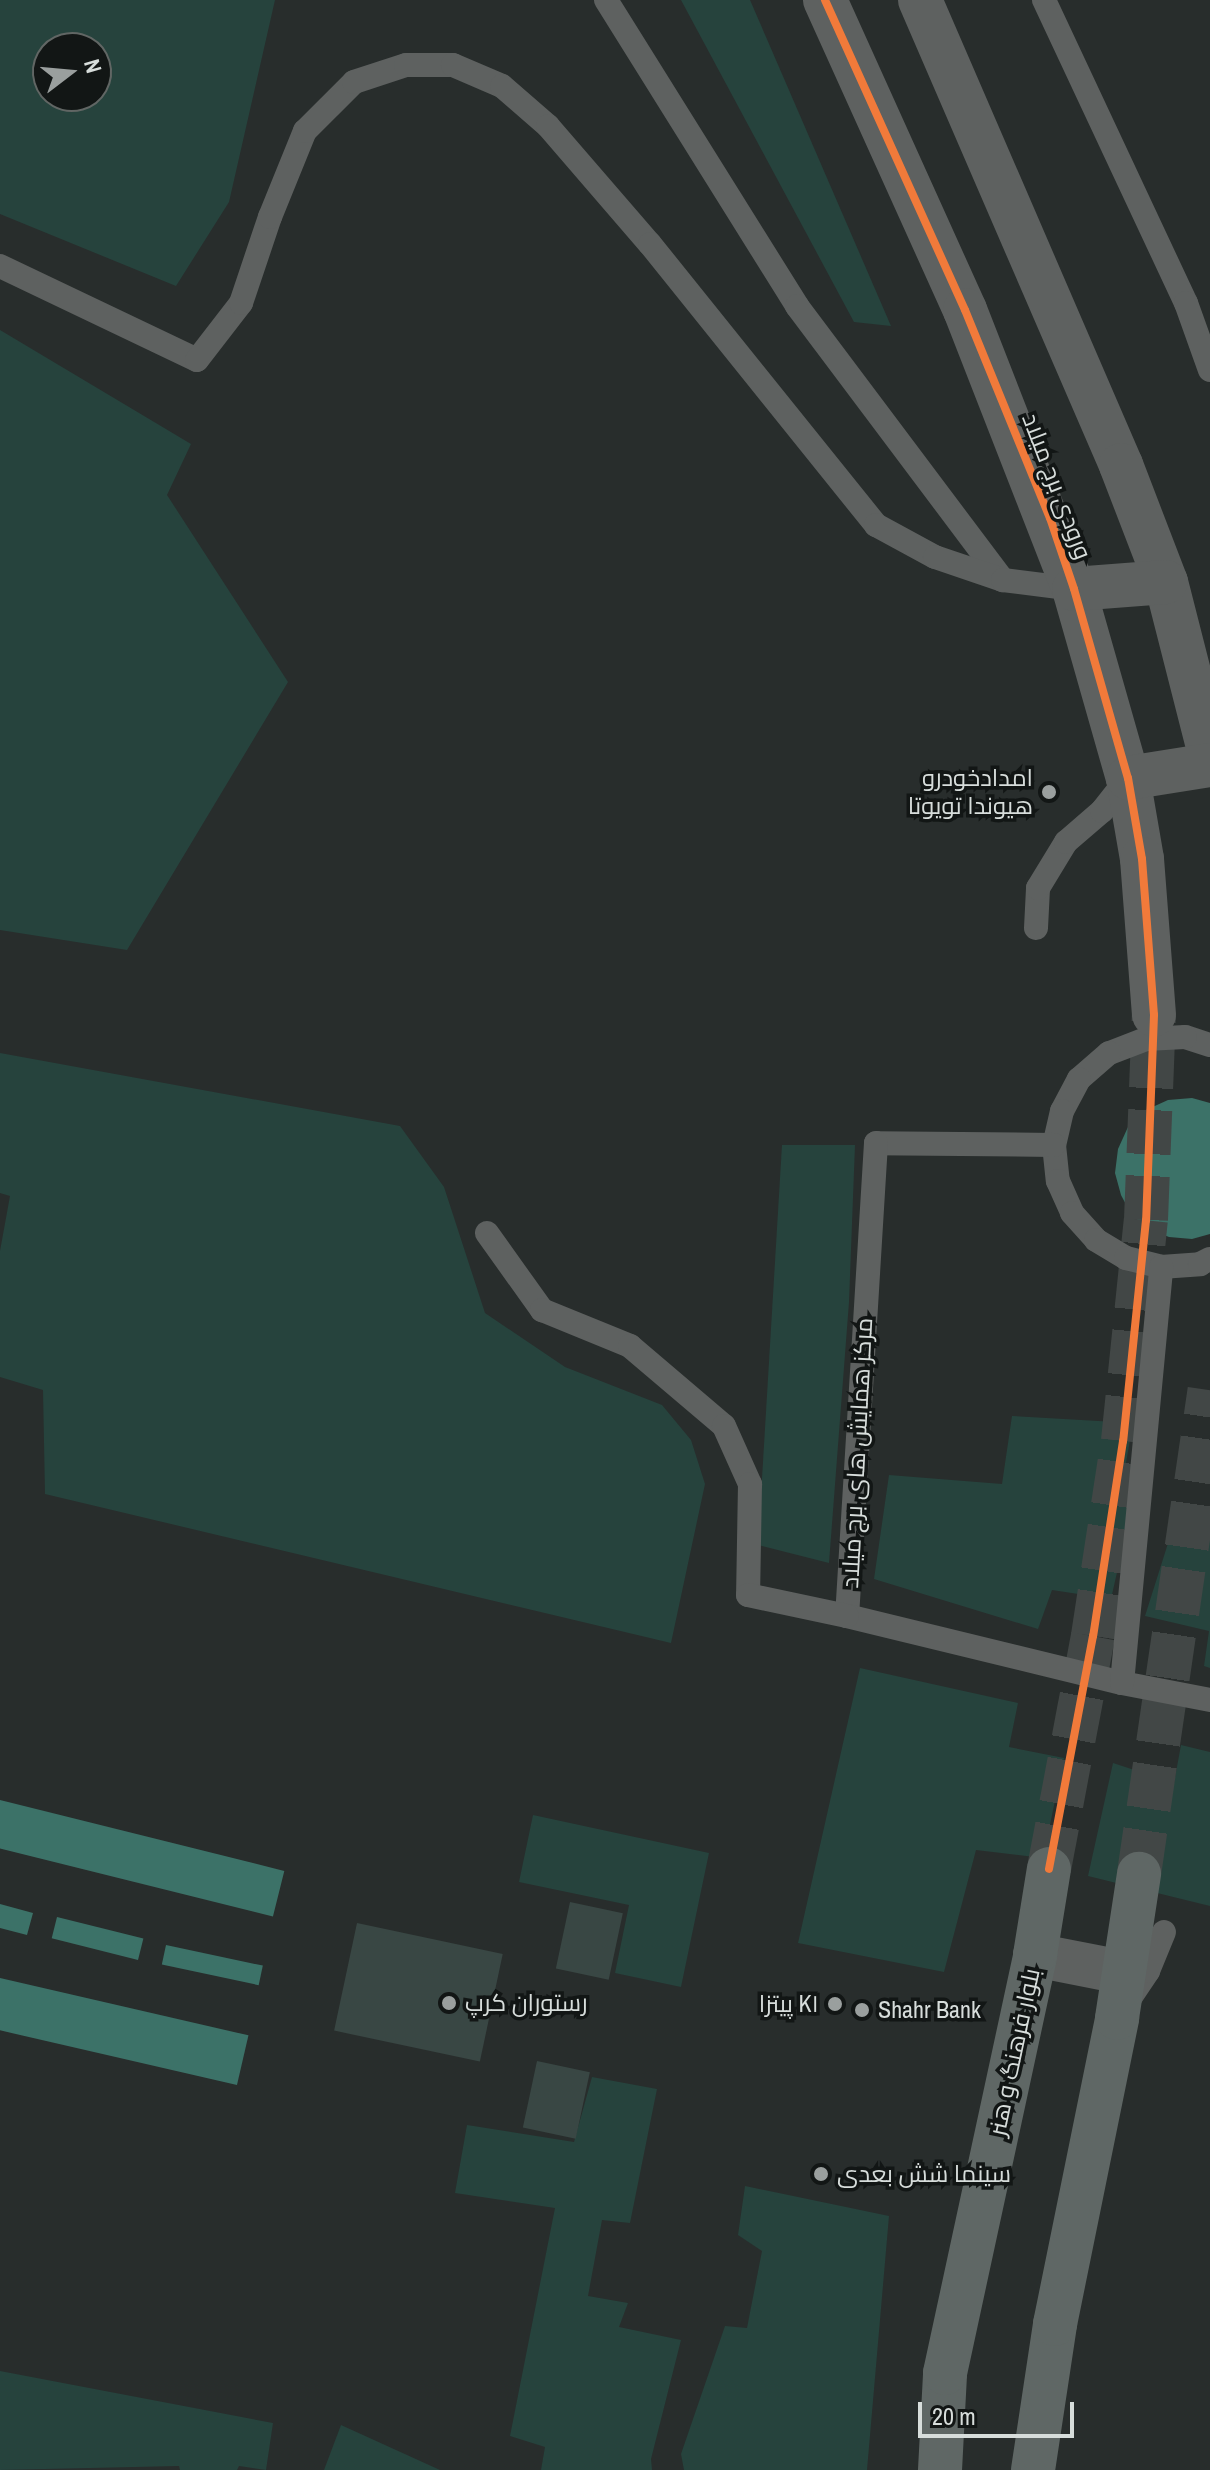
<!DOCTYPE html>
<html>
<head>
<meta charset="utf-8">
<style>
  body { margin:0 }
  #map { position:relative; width:1210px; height:2470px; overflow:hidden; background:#282d2c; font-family:"Archivo Narrow",Cairo,sans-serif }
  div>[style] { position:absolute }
  .green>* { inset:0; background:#26433d }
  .water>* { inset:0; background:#3c7268; transform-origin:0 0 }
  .building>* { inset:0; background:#394744; transform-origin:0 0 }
  .tertiary-tunnel>* { height:44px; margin-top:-22px; transform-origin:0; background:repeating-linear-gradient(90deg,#424746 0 44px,transparent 0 66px) }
  .service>* { height:24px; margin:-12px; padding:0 12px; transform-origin:12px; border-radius:12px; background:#5e6160 }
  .tertiary>* { height:44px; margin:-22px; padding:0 22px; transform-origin:22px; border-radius:22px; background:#5e6160 }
  .secondary>* { height:44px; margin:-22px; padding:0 22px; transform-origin:22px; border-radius:22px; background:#5f6765 }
  .cycleway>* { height:8px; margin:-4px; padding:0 4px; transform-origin:4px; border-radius:4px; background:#f17a3a }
  .dots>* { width:22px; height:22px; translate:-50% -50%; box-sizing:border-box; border:4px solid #121615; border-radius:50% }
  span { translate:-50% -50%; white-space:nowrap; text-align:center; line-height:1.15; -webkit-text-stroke:7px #121615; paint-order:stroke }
  .street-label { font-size:24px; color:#d7dddb }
  .poi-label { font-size:24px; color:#d7dddb }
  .right { translate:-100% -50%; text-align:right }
  .left { translate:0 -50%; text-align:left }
  .north { position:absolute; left:32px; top:32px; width:80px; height:80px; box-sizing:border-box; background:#121615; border:2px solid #616664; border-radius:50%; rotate:74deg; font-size:22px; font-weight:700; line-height:32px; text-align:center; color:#d7dddb }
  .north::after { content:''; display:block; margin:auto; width:28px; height:36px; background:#9a9f9e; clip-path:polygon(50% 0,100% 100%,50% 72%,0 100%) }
  .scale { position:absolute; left:918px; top:2402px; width:156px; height:36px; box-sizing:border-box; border:4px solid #d7dddb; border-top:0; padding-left:10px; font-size:24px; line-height:28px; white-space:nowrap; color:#d7dddb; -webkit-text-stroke:6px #121615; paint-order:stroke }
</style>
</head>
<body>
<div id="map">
  <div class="green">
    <div style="clip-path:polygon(evenodd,0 0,275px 0,229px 202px,176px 286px,0 214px,0 0,48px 48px,96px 48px,96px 96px,48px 96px,48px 48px)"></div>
    <div style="clip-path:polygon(681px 0,750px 0,891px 326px,854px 322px)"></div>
    <div style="clip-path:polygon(0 330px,191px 444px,167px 495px,288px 682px,127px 950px,0 930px)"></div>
    <div style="clip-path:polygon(0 1053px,400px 1126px,444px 1187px,485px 1313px,565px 1367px,662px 1405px,691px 1440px,705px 1484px,671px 1643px,45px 1494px,43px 1390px,0 1377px,0 1251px,10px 1196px,0 1193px)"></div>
    <div style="clip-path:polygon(782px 1145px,855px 1145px,849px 1302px,829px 1563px,758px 1545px)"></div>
    <div style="clip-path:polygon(1012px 1416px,1133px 1423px,1119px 1503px,1132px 1506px,1111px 1599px,1052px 1590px,1038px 1629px,874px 1579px,889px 1475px,1002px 1484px)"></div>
    <div style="clip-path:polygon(1176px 1518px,1210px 1526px,1210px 1668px,1204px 1666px,1209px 1631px,1145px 1616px)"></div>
    <div style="clip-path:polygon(860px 1668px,1018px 1703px,1009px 1747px,1064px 1758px,1043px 1858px,976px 1850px,944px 1972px,798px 1943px)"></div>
    <div style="clip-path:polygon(1181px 1745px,1210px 1752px,1210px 1906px,1088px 1876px,1113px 1763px,1174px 1783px)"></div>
    <div style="clip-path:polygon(533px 1815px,709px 1853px,681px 1987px,615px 1973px,629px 1905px,519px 1882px)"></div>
    <div style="clip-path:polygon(592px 2077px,657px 2089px,630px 2223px,602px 2220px,588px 2296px,628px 2303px,619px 2327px,681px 2340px,651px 2459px,652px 2470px,541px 2470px,545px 2447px,510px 2436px,555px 2208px,455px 2193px,467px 2125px,574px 2142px)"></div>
    <div style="clip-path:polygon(745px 2186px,889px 2216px,867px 2470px,684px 2470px,681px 2454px,725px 2326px,747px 2328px,762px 2251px,738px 2235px)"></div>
    <div style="clip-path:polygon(0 2371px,273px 2423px,266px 2470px,239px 2466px,237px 2470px,180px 2470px,179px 2466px,0 2470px)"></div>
    <div style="clip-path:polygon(341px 2425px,440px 2470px,324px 2470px)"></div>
  </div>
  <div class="water">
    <div style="clip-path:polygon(1192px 1098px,1210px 1103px,1210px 1234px,1192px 1239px,1169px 1237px,1148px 1229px,1131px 1214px,1121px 1195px,1115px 1173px,1118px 1149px,1128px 1127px,1146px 1110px,1168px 1100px)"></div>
    <div style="left:0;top:1800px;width:293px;height:47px;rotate:14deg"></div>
    <div style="clip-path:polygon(0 1904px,33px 1913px,27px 1935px,0 1928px)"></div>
    <div style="left:57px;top:1917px;width:89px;height:22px;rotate:14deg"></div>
    <div style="left:166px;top:1945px;width:99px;height:20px;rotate:12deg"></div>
    <div style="left:0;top:1978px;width:255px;height:51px;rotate:13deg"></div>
  </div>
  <div class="building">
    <div style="left:570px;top:1902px;width:54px;height:68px;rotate:12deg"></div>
    <div style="left:357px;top:1923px;width:149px;height:110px;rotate:12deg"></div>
    <div style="left:537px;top:2061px;width:54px;height:68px;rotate:12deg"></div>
  </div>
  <div class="tertiary-tunnel">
    <div style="left:1049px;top:1869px;width:237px;rotate:-79.3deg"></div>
    <div style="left:1093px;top:1636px;width:197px;rotate:-81.3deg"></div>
    <div style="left:1123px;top:1441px;width:222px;rotate:-84.1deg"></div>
    <div style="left:1146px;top:1220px;width:205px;rotate:-87.8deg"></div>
    <div style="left:1139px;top:1874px;width:489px;rotate:-81.7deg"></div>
  </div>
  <div class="service">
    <div style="left:606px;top:0;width:361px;rotate:58deg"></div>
    <div style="left:797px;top:306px;width:343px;rotate:53.1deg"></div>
    <div style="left:1044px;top:0;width:335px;rotate:64.9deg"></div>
    <div style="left:1186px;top:303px;width:71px;rotate:70.3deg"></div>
    <div style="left:0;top:266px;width:218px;rotate:25.5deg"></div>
    <div style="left:197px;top:360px;width:72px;rotate:-52.3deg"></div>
    <div style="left:241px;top:303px;width:91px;rotate:-71.4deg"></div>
    <div style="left:270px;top:217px;width:93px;rotate:-67.9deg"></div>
    <div style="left:305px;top:131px;width:69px;rotate:-45deg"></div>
    <div style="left:354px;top:82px;width:55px;rotate:-18.1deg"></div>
    <div style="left:406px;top:65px;width:47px"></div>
    <div style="left:453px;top:65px;width:53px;rotate:23.2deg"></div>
    <div style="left:502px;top:86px;width:61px;rotate:41deg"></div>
    <div style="left:548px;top:126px;width:156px;rotate:49.2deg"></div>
    <div style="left:650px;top:244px;width:361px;rotate:51.2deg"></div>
    <div style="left:876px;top:525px;width:67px;rotate:28.5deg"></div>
    <div style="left:935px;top:557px;width:72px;rotate:18.7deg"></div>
    <div style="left:1003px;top:580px;width:72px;rotate:7.2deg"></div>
    <div style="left:1036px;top:928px;width:40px;rotate:-87.1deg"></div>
    <div style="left:1038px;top:888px;width:54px;rotate:-58.7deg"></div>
    <div style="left:1066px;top:842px;width:48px;rotate:-40.7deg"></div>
    <div style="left:1102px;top:811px;width:42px;rotate:-51.8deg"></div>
    <div style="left:1210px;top:1045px;width:26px;rotate:-162deg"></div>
    <div style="left:1185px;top:1037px;width:39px;rotate:177deg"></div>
    <div style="left:1146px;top:1039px;width:40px;rotate:159deg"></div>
    <div style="left:1109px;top:1053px;width:40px;rotate:139deg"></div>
    <div style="left:1079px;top:1079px;width:36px;rotate:118deg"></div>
    <div style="left:1062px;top:1111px;width:35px;rotate:103deg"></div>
    <div style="left:1054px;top:1145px;width:36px;rotate:84deg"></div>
    <div style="left:1058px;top:1181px;width:35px;rotate:66deg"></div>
    <div style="left:1072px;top:1213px;width:36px;rotate:48deg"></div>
    <div style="left:1096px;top:1240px;width:35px;rotate:31deg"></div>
    <div style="left:1126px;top:1258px;width:36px;rotate:14deg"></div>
    <div style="left:1161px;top:1267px;width:39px;rotate:-4deg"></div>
    <div style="left:1200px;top:1264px;width:11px;rotate:-27deg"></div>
    <div style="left:1054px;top:1145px;width:178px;rotate:-179.4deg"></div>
    <div style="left:876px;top:1143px;width:474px;rotate:93.5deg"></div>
    <div style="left:847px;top:1616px;width:283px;rotate:13.7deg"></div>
    <div style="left:1122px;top:1683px;width:90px;rotate:10.9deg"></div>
    <div style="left:487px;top:1233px;width:95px;rotate:54.5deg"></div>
    <div style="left:542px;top:1310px;width:95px;rotate:22.2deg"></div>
    <div style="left:630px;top:1346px;width:123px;rotate:40.4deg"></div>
    <div style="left:724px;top:1426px;width:64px;rotate:65.9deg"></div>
    <div style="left:750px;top:1484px;width:111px;rotate:91deg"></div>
    <div style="left:748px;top:1595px;width:101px;rotate:12deg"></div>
    <div style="left:1122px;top:1683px;width:418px;rotate:-84.6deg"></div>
    <div style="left:1128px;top:2001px;width:36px;rotate:-56deg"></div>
    <div style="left:1148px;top:1971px;width:42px;rotate:-67.7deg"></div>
  </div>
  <div class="tertiary">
    <div style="left:825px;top:0;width:340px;rotate:65.7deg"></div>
    <div style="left:965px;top:310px;width:300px;rotate:68.7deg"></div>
    <div style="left:1074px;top:589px;width:197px;rotate:74.1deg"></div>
    <div style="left:1128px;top:778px;width:82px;rotate:80.2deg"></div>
    <div style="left:1142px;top:859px;width:156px;rotate:85.6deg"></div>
    <div style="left:920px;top:0;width:507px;rotate:66.62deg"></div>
    <div style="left:1121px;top:465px;width:125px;rotate:69deg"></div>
    <div style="left:1166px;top:582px;width:178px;rotate:75.7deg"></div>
    <div style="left:1074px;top:589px;width:92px;rotate:-4.4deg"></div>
    <div style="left:1128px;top:778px;width:83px;rotate:-9deg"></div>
    <div style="left:1035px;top:1955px;width:89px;rotate:11.1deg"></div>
  </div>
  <div class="secondary">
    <div style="left:940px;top:2470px;width:97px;rotate:-87deg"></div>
    <div style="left:945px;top:2373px;width:428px;rotate:-77.8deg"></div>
    <div style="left:1035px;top:1955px;width:87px;rotate:-80.8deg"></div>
    <div style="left:1033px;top:2470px;width:148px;rotate:-81.4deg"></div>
    <div style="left:1055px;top:2324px;width:312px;rotate:-78.5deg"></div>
    <div style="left:1117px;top:2018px;width:146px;rotate:-81.3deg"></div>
  </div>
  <div class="cycleway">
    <div style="left:825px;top:0;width:340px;rotate:65.7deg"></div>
    <div style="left:965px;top:310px;width:225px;rotate:67.8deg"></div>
    <div style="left:1050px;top:518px;width:75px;rotate:71.3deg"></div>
    <div style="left:1074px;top:589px;width:197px;rotate:74.1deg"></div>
    <div style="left:1128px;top:778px;width:82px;rotate:80.2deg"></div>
    <div style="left:1142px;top:859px;width:156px;rotate:85.6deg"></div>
    <div style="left:1154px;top:1015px;width:205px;rotate:92.2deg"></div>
    <div style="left:1146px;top:1220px;width:222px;rotate:95.9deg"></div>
    <div style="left:1123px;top:1441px;width:197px;rotate:98.7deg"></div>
    <div style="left:1093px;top:1636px;width:237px;rotate:100.7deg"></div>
  </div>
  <div class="dots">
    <div style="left:1049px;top:792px;background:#9a9f9e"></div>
    <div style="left:449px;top:2003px;background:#9a9f9e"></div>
    <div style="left:835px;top:2004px;background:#9a9f9e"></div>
    <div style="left:862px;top:2010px;background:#9a9f9e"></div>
    <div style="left:821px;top:2174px;background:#9a9f9e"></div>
  </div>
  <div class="street-label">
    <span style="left:1057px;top:486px;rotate:69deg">ورودی برج میلاد</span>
    <span style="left:857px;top:1453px;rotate:-87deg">مرکز همایش های برج میلاد</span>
    <span style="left:1014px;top:2052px;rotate:-78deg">بلوار فرهنگ و هنر</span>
  </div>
  <div class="poi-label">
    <span class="right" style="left:1033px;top:792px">امدادخودرو<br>هیوندا تویوتا</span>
    <span class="left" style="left:465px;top:2003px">رستوران کرپ</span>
    <span class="right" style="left:819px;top:2004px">پیتزا K۱</span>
    <span class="left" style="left:878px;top:2010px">Shahr Bank</span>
    <span class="left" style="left:837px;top:2174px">سینما شش بعدی</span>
  </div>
  <div class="north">N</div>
  <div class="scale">20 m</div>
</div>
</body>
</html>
